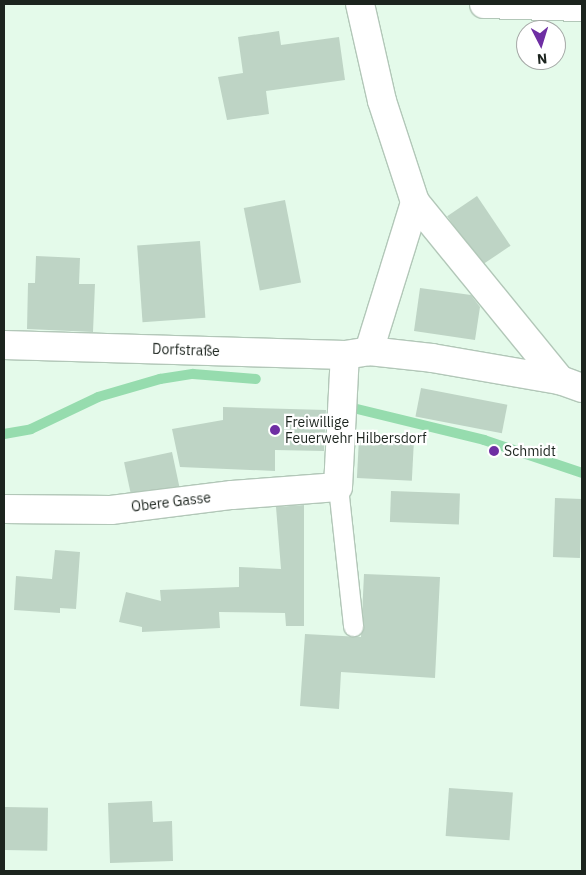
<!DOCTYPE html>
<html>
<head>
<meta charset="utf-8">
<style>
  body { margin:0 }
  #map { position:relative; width:586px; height:875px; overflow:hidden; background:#e4faea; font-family:"IBM Plex Sans",sans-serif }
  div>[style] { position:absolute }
  .stream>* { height:10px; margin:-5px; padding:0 5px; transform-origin:5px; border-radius:5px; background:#96dcae }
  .building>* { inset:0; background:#bed4c5; transform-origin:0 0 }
  .roads { filter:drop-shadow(1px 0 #b2c7b8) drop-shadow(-1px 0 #b2c7b8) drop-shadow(0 1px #b2c7b8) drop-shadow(0 -1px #b2c7b8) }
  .service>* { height:19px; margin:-9.5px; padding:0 9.5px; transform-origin:9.5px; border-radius:9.5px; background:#fff }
  .minor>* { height:28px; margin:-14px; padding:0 14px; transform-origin:14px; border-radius:14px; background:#fff }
  .dots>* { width:14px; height:14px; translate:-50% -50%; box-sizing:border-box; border:2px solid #fff; border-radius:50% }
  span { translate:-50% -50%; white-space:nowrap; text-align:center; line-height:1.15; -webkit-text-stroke:4.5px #fff; paint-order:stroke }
  .street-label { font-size:14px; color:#1c241e }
  .poi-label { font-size:14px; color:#1c241e }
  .left { translate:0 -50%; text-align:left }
  .frame { position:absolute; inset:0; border:5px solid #1c241e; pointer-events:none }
  .north { position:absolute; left:516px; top:20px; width:50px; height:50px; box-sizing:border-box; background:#fff; border:1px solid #a4a7a5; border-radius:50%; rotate:175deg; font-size:14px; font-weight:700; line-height:20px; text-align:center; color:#1c241e }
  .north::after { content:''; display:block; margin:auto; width:18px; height:22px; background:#6e2ea3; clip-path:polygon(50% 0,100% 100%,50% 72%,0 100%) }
</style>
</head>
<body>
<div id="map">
  <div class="stream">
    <div style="left:353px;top:408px;width:135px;rotate:13.7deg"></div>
    <div style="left:484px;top:440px;width:103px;rotate:18.6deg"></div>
    <div style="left:4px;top:434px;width:27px;rotate:-10deg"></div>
    <div style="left:31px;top:429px;width:74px;rotate:-25.5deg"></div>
    <div style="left:98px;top:397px;width:65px;rotate:-16.2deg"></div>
    <div style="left:160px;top:379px;width:33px;rotate:-9deg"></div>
    <div style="left:193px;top:374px;width:63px;rotate:4.5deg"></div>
  </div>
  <div class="building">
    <div style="clip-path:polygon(279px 31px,281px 45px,339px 37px,345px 80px,266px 91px,269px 114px,227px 120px,218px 77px,243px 73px,238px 37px)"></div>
    <div style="left:477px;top:196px;width:60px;height:36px;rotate:56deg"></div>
    <div style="left:285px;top:200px;width:84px;height:42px;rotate:79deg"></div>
    <div style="left:200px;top:241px;width:77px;height:63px;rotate:86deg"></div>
    <div style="clip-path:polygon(36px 256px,80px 258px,79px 284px,95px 284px,93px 332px,27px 329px,28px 283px,35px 283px)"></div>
    <div style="clip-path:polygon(420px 288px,471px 295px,480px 307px,475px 340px,414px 331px)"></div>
    <div style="left:421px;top:388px;width:88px;height:29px;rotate:11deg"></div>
    <div style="clip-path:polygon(223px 407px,326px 410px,324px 451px,275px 450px,275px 471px,180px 467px,172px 429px,223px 420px)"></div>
    <div style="left:359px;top:438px;width:55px;height:40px;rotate:3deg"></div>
    <div style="left:172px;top:452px;width:35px;height:49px;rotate:78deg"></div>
    <div style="left:391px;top:491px;width:69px;height:31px;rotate:2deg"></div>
    <div style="left:555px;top:498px;width:27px;height:59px;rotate:2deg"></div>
    <div style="clip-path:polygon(304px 505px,304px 626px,286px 626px,285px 613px,219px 612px,220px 628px,142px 632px,142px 627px,119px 622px,126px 592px,161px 601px,160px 590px,239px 587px,239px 567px,281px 569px,276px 507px)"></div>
    <div style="clip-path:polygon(55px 550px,80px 552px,76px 609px,60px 608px,60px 613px,14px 610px,16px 576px,52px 579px)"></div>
    <div style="clip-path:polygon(364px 574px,440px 577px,435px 678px,341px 672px,339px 709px,300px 706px,305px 634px,361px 637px)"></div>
    <div style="left:449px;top:788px;width:64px;height:48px;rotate:4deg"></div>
    <div style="clip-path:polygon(152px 801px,153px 822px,172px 821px,173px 861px,110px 863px,108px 803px)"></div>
    <div style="left:5px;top:807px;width:43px;height:43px;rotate:1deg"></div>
  </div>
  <div class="roads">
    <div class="service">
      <div style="left:338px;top:487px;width:140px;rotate:83.8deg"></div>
    </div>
    <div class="minor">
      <div style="left:360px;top:4px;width:99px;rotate:77.2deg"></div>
      <div style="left:382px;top:101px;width:106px;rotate:71.9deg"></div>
      <div style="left:415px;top:202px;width:230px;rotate:50.8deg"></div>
      <div style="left:484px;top:4px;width:98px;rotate:1.8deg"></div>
      <div style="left:4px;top:345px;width:341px;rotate:1.7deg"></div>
      <div style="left:345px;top:355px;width:24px;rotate:-9deg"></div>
      <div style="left:369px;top:351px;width:63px;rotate:6.3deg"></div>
      <div style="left:432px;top:358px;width:130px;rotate:9.8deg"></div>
      <div style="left:560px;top:380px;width:23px;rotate:20deg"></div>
      <div style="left:369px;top:351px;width:156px;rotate:-72.8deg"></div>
      <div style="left:4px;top:509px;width:107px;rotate:0.5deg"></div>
      <div style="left:111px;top:510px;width:122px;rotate:-7.1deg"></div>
      <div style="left:232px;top:495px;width:106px;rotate:-4.3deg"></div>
      <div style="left:338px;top:487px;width:132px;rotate:-87deg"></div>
    </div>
  </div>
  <div class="dots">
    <div style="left:275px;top:430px;background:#6e2ea3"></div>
    <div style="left:494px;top:451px;background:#6e2ea3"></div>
  </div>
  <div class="street-label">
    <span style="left:186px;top:350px;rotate:2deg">Dorfstraße</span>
    <span style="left:171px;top:502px;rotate:-7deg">Obere Gasse</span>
  </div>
  <div class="poi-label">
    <span class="left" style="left:285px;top:430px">Freiwillige<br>Feuerwehr Hilbersdorf</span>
    <span class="left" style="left:504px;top:451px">Schmidt</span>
  </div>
  <div class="frame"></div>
  <div class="north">N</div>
</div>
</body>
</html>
